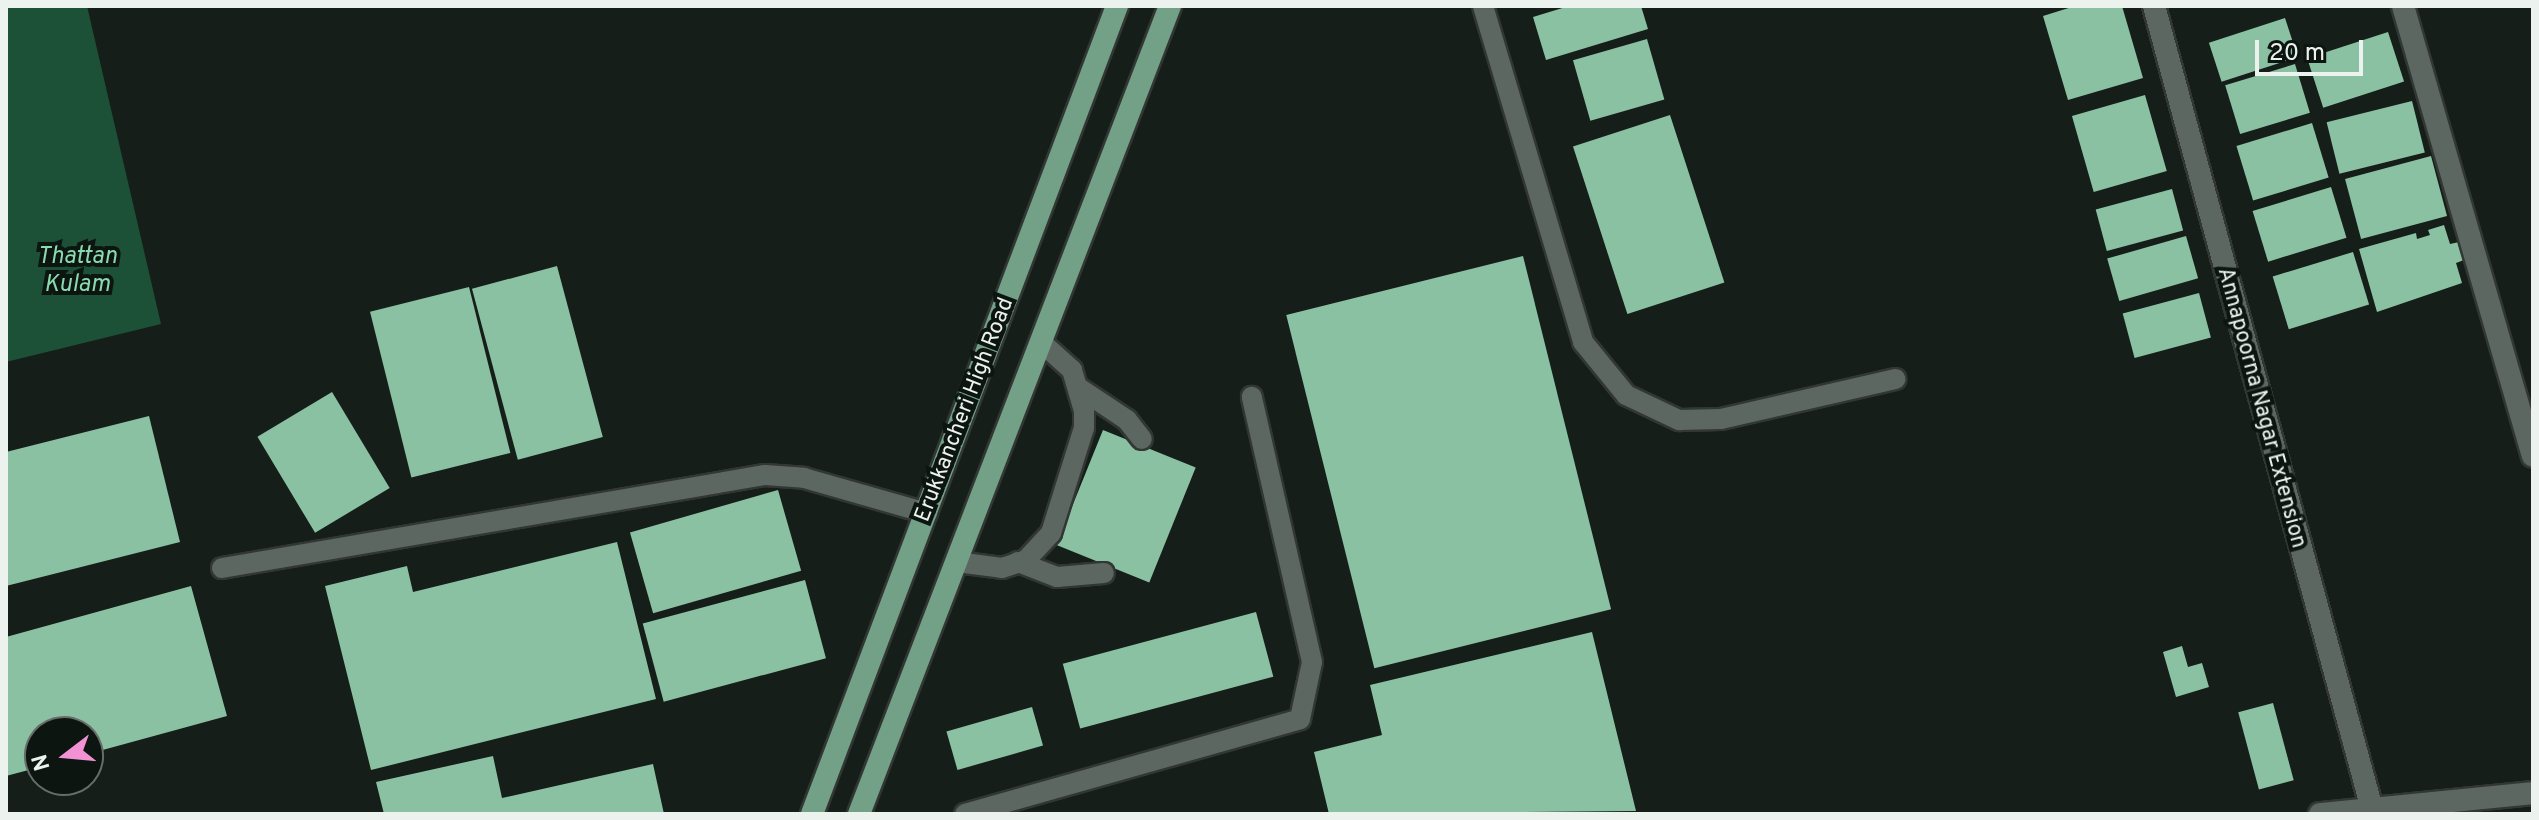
<!DOCTYPE html>
<html>
<head>
<meta charset="utf-8">
<style>
  body { margin:0 }
  #map { position:relative; width:2539px; height:820px; overflow:hidden; background:#151e19; font-family:Overpass,sans-serif }
  div>[style] { position:absolute }
  .water>* { inset:0; background:#1c5138 }
  .building>* { inset:0; background:#8bc1a3; transform-origin:0 0 }
  .roads { filter:drop-shadow(2px 0 #323734) drop-shadow(-2px 0 #323734) drop-shadow(0 2px #323734) drop-shadow(0 -2px #323734) }
  .service>* { height:20px; margin:-10px; padding:0 10px; transform-origin:10px; border-radius:10px; background:#5d6761 }
  .minor>* { height:22px; margin:-11px; padding:0 11px; transform-origin:11px; border-radius:11px; background:#5d6761 }
  .primary>* { height:22px; margin:-11px; padding:0 11px; transform-origin:11px; border-radius:11px; background:#73a188 }
  span { translate:-50% -50%; white-space:nowrap; text-align:center; line-height:1.15; -webkit-text-stroke:8px #0c1510; paint-order:stroke }
  .street-label { font-size:22px; color:#ecf2ee }
  .water-label { font-size:24px; color:#89daaf; font-style:italic }
  .frame { position:absolute; inset:0; border:8px solid #ecf2ee; pointer-events:none }
  .north { position:absolute; left:24px; top:716px; width:80px; height:80px; box-sizing:border-box; background:#0c1510; border:2px solid #666d69; border-radius:50%; rotate:254deg; font-size:22px; font-weight:700; line-height:32px; text-align:center; color:#ecf2ee }
  .north::after { content:''; display:block; margin:auto; width:28px; height:36px; background:#f391d5; clip-path:polygon(50% 0,100% 100%,50% 72%,0 100%) }
  .scale { position:absolute; left:2255px; top:40px; width:108px; height:36px; box-sizing:border-box; border:4px solid #ecf2ee; border-top:0; padding-left:10px; font-size:24px; line-height:28px; white-space:nowrap; color:#ecf2ee; -webkit-text-stroke:6px #0c1510; paint-order:stroke }
</style>
</head>
<body>
<div id="map">
  <div class="water">
    <div style="clip-path:polygon(6px 6px,87px 6px,161px 324px,6px 362px)"></div>
  </div>
  <div class="building">
    <div style="clip-path:polygon(1569px 6px,1641px 6px,1648px 29px,1546px 60px,1533px 17px)"></div>
    <div style="clip-path:polygon(2075px 6px,2122px 6px,2143px 78px,2068px 100px,2043px 16px)"></div>
    <div style="left:2285px;top:18px;width:41px;height:80px;rotate:72deg"></div>
    <div style="left:2388px;top:32px;width:52px;height:85px;rotate:72deg"></div>
    <div style="left:1647px;top:39px;width:63px;height:77px;rotate:74deg"></div>
    <div style="left:2295px;top:64px;width:51px;height:73px;rotate:73deg"></div>
    <div style="left:2145px;top:95px;width:79px;height:76px;rotate:74deg"></div>
    <div style="left:2412px;top:101px;width:53px;height:88px;rotate:76deg"></div>
    <div style="left:1670px;top:115px;width:176px;height:102px;rotate:72deg"></div>
    <div style="left:2312px;top:123px;width:57px;height:79px;rotate:73deg"></div>
    <div style="left:2431px;top:156px;width:62px;height:89px;rotate:75deg"></div>
    <div style="left:2331px;top:187px;width:53px;height:82px;rotate:73deg"></div>
    <div style="left:2172px;top:189px;width:43px;height:79px;rotate:75deg"></div>
    <div style="clip-path:polygon(2444px 225px,2450px 244px,2459px 242px,2464px 260px,2456px 263px,2462px 283px,2377px 312px,2359px 249px,2416px 233px,2417px 239px,2430px 235px,2428px 230px)"></div>
    <div style="left:2186px;top:236px;width:44px;height:82px;rotate:74deg"></div>
    <div style="left:2353px;top:252px;width:55px;height:84px;rotate:73deg"></div>
    <div style="left:1523px;top:256px;width:364px;height:244px;rotate:76deg"></div>
    <div style="left:557px;top:266px;width:177px;height:88px;rotate:75deg"></div>
    <div style="left:469px;top:287px;width:171px;height:102px;rotate:76deg"></div>
    <div style="left:2199px;top:293px;width:46px;height:79px;rotate:75deg"></div>
    <div style="left:332px;top:392px;width:112px;height:87px;rotate:59deg"></div>
    <div style="clip-path:polygon(149px 416px,180px 542px,6px 586px,6px 452px)"></div>
    <div style="left:1103px;top:430px;width:100px;height:124px;rotate:22deg"></div>
    <div style="left:778px;top:490px;width:84px;height:154px;rotate:74deg"></div>
    <div style="clip-path:polygon(617px 542px,656px 699px,371px 770px,325px 586px,407px 566px,413px 592px)"></div>
    <div style="left:805px;top:580px;width:81px;height:168px;rotate:75deg"></div>
    <div style="clip-path:polygon(191px 586px,227px 716px,88px 754px,88px 732px,40px 732px,40px 767px,6px 776px,6px 637px)"></div>
    <div style="left:1256px;top:612px;width:67px;height:200px;rotate:75deg"></div>
    <div style="clip-path:polygon(1592px 632px,1636px 811px,1329px 814px,1314px 752px,1382px 735px,1370px 685px)"></div>
    <div style="clip-path:polygon(2182px 646px,2188px 667px,2202px 663px,2209px 687px,2176px 697px,2163px 652px)"></div>
    <div style="left:2273px;top:703px;width:80px;height:36px;rotate:75deg"></div>
    <div style="left:1032px;top:707px;width:40px;height:89px;rotate:74deg"></div>
    <div style="clip-path:polygon(493px 756px,502px 798px,653px 764px,664px 814px,384px 814px,376px 782px)"></div>
  </div>
  <div class="roads">
    <div class="service">
      <div style="left:1483px;top:6px;width:351px;rotate:73.4deg"></div>
      <div style="left:1583px;top:342px;width:68px;rotate:50.9deg"></div>
      <div style="left:1626px;top:395px;width:59px;rotate:25.3deg"></div>
      <div style="left:1679px;top:420px;width:42px;rotate:-1.4deg"></div>
      <div style="left:1721px;top:419px;width:179px;rotate:-12.9deg"></div>
      <div style="left:1079px;top:388px;width:58px;rotate:33.7deg"></div>
      <div style="left:1127px;top:420px;width:24px;rotate:52deg"></div>
      <div style="left:957px;top:562px;width:45px;rotate:7.6deg"></div>
      <div style="left:1002px;top:568px;width:25px;rotate:-18deg"></div>
      <div style="left:1026px;top:560px;width:37px;rotate:-47deg"></div>
      <div style="left:1051px;top:533px;width:110px;rotate:-72.6deg"></div>
      <div style="left:1084px;top:428px;width:17px;rotate:-90deg"></div>
      <div style="left:1084px;top:411px;width:43px;rotate:-106.3deg"></div>
      <div style="left:1072px;top:370px;width:40px;rotate:-138deg"></div>
      <div style="left:1018px;top:562px;width:42px;rotate:21deg"></div>
      <div style="left:1057px;top:577px;width:47px;rotate:-4.9deg"></div>
      <div style="left:222px;top:568px;width:551px;rotate:-9.72deg"></div>
      <div style="left:765px;top:475px;width:39px;rotate:4deg"></div>
      <div style="left:804px;top:478px;width:128px;rotate:15.9deg"></div>
      <div style="left:965px;top:814px;width:348px;rotate:-15.8deg"></div>
      <div style="left:1300px;top:719px;width:58px;rotate:-78.1deg"></div>
      <div style="left:1312px;top:662px;width:272px;rotate:-102.8deg"></div>
    </div>
    <div class="minor">
      <div style="left:2154px;top:6px;width:832px;rotate:74.81deg"></div>
      <div style="left:2403px;top:6px;width:468px;rotate:73.9deg"></div>
      <div style="left:2320px;top:814px;width:214px;rotate:-5.6deg"></div>
    </div>
    <div class="primary">
      <div style="left:812px;top:814px;width:864px;rotate:-69.32deg"></div>
      <div style="left:859px;top:814px;width:866px;rotate:-68.95deg"></div>
    </div>
  </div>
  <div class="street-label">
    <span style="left:2261px;top:408px;rotate:75deg">Annapoorna Nagar Extension</span>
    <span style="left:965px;top:410px;rotate:-69deg">Erukkancheri High Road</span>
  </div>
  <div class="water-label">
    <span style="left:77px;top:272px">Thattan<br>Kulam</span>
  </div>
  <div class="frame"></div>
  <div class="north">N</div>
  <div class="scale">20 m</div>
</div>
</body>
</html>
